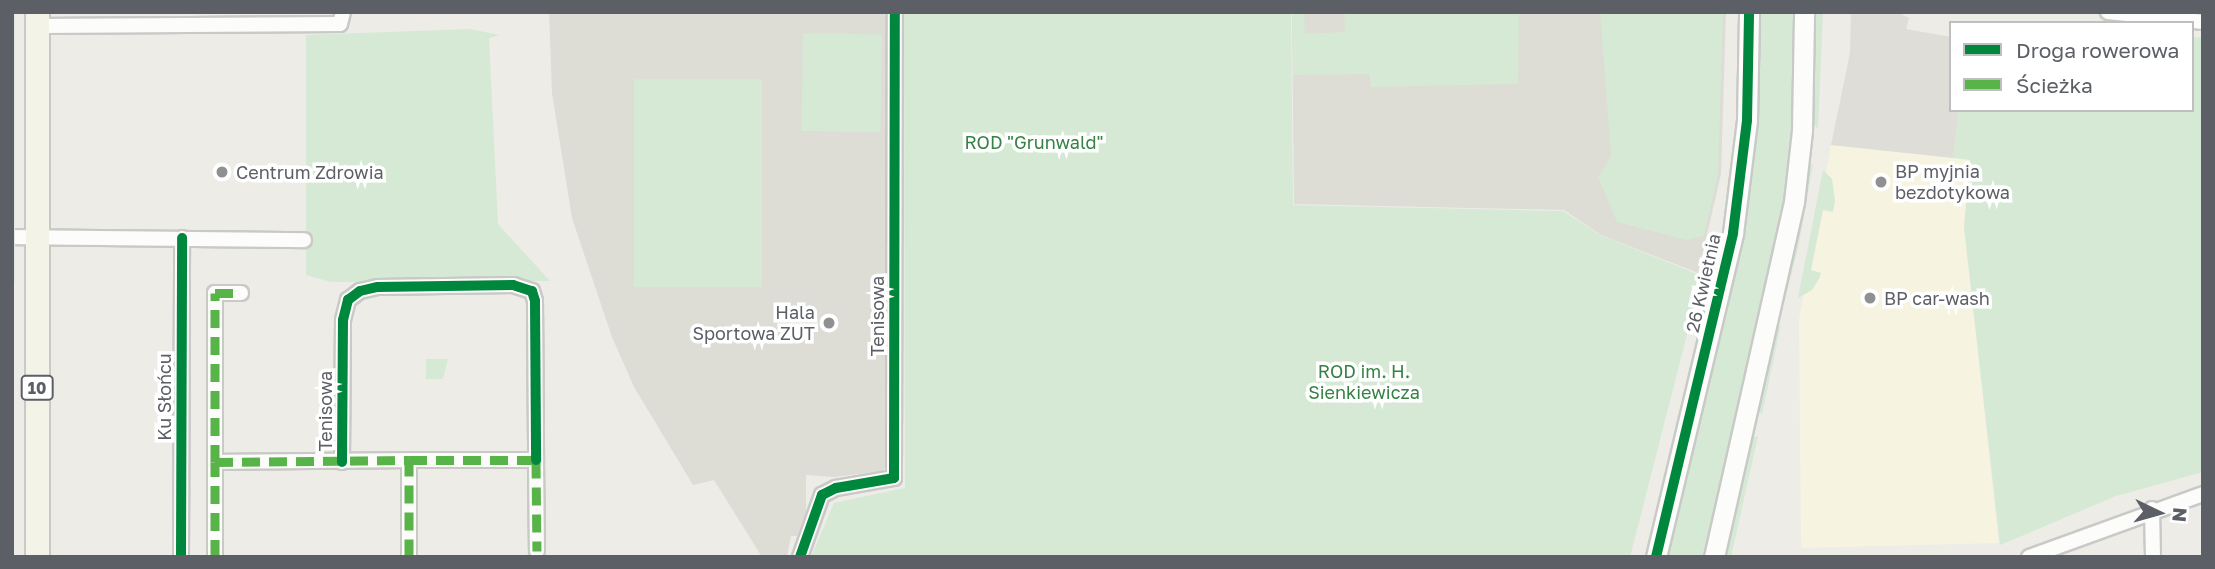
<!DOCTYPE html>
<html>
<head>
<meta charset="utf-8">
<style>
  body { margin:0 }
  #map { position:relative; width:2215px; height:569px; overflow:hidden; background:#edece7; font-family:"Golos Text",sans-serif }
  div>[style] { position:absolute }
  .commercial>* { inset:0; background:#f6f4e0 }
  .industrial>* { inset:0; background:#deddd8 }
  .education>* { inset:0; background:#dddcd5 }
  .green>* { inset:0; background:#d5e9d5; transform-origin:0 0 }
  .roads { filter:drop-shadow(2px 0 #c9c9c7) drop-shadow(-2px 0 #c9c9c7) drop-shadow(0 2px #c9c9c7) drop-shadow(0 -2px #c9c9c7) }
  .street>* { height:14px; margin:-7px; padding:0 7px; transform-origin:7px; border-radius:7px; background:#fcfcfb }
  .secondary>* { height:19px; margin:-9.5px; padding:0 9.5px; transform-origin:9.5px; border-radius:9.5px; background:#fcfcfb }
  .primary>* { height:23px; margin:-11.5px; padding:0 11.5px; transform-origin:11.5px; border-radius:11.5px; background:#f3f3e8 }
  .tram>* { height:2px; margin:-1px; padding:0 1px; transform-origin:1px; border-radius:1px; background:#e3e4e3 }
  .quiet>* { height:9px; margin-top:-4.5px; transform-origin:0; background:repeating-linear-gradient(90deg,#58b448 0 18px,transparent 0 27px) }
  .cycleway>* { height:10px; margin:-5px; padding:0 5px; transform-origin:5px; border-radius:5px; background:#00873e }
  .dots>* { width:19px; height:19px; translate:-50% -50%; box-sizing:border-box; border:4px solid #fff; border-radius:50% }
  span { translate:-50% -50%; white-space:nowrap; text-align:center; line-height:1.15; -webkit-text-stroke:7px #fff; paint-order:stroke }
  .shield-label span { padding:2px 5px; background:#fff; border:2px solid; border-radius:5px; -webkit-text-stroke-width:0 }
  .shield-label { font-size:16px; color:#5c5f65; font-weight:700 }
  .park-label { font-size:18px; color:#368245 }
  .poi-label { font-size:18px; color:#5c5f65 }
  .left { translate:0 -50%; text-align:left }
  .right { translate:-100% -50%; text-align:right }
  .street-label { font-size:18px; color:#5c5f65 }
  .frame { position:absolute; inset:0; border:14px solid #5c5f65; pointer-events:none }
  .legend { position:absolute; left:1949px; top:21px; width:245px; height:91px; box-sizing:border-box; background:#fff; border:2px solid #bebfc1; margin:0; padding:9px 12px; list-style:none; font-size:21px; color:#5c5f65 }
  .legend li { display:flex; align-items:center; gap:14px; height:35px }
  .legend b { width:35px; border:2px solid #bebfc1 }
  .north { position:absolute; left:2124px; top:478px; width:70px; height:70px; -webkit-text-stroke:5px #fff; paint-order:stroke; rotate:95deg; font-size:19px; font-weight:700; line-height:28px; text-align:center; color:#5c5f65 }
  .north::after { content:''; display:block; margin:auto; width:24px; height:32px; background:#5c5f65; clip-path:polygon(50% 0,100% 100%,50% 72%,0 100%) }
</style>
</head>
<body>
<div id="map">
  <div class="commercial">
    <div style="clip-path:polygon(1831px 145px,1970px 159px,1964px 227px,1999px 543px,1801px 548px,1799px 320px)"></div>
  </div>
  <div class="industrial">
    <div style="clip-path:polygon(1851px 12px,1897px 12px,1909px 18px,1906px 29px,1951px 37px,1951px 110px,1959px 110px,1953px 158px,1831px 145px,1850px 53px)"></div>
  </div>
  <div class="education">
    <div style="clip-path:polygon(549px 12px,886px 12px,887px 466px,882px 471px,835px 477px,806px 475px,806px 513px,797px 536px,791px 536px,787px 557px,762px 557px,714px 480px,693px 485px,634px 387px,612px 337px,572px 218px,552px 93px)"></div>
    <div style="clip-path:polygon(1292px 12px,1726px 12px,1721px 174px,1698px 273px,1601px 235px,1564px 210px,1294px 204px)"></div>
  </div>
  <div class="green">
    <div style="clip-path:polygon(24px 12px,32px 12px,31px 223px,24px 231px)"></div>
    <div style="clip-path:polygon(904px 12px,1291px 12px,1293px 205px,1563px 211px,1600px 235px,1702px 276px,1630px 557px,811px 557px,834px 503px,905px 488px)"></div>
    <div style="clip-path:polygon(1292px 12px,1304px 12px,1305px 34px,1345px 32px,1344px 12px,1519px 12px,1518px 84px,1371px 87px,1369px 74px,1293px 75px)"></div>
    <div style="clip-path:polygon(1600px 12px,1723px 12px,1718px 174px,1704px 236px,1686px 240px,1617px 222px,1598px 177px,1611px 156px)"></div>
    <div style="clip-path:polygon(1758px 12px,1796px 12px,1794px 146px,1784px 206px,1707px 557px,1667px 557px,1740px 243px,1757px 94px)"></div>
    <div style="clip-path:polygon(1811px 12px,1823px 12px,1818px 129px,1811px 121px)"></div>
    <div style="clip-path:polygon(470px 29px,499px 35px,489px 38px,498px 224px,550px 281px,331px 282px,306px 275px,306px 35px)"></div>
    <div style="left:803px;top:33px;width:79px;height:98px;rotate:1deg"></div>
    <div style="clip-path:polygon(2192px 37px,2203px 38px,2203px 472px,2116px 496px,2000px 545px,1964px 227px,1970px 160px,1953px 158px,1959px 110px,2192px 110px)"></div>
    <div style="left:762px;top:79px;width:208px;height:128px;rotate:90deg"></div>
    <div style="clip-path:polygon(1813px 164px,1798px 248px,1784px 303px,1781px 301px,1807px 167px)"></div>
    <div style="clip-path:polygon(1823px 170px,1832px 179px,1835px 201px,1833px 212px,1823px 210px,1811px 270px,1821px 273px,1819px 279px,1812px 290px,1798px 298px)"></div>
    <div style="clip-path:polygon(1781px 324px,1762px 414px,1757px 410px,1773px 335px)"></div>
    <div style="clip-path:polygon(426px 359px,448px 359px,443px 379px,426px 379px)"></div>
    <div style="clip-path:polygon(1758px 436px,1731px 557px,1721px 557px,1750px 439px)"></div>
  </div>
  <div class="roads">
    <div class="street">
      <div style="left:2108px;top:12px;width:96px;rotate:6deg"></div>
      <div style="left:37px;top:26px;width:303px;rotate:-0.4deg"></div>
      <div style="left:340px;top:24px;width:12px;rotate:-76deg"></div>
      <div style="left:12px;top:237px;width:292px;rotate:0.6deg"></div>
      <div style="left:215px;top:462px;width:169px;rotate:-90deg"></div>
      <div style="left:215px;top:293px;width:26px"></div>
      <div style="left:342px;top:462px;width:142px;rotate:-89.6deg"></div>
      <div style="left:343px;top:320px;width:21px;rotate:-76deg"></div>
      <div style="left:348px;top:300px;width:15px;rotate:-37deg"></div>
      <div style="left:360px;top:291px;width:18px;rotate:-13deg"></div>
      <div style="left:378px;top:287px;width:135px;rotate:-0.8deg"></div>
      <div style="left:513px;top:285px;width:20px;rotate:18deg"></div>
      <div style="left:532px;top:291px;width:10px;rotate:73deg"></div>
      <div style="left:535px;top:301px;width:159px;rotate:89.6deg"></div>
      <div style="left:2152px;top:509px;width:48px;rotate:88.8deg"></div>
      <div style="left:181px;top:557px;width:319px;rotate:-89.8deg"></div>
      <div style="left:215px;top:557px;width:95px;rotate:-90deg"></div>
      <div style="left:215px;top:462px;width:194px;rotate:-0.6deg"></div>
      <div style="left:409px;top:557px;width:97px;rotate:-90deg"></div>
      <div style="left:409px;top:460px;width:127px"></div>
      <div style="left:536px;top:460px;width:91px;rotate:89.4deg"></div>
      <div style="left:800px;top:557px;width:66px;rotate:-70.5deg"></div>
      <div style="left:822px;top:495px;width:16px;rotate:-27deg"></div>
      <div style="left:836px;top:488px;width:59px;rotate:-9.8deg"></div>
      <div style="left:894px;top:478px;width:466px;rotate:-89.9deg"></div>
      <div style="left:2029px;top:557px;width:185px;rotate:-19.9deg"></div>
    </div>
    <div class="secondary">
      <div style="left:1656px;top:557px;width:333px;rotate:-76.6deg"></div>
      <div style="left:1733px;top:233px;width:114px;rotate:-82.9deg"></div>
      <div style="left:1747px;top:120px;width:108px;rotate:-88.9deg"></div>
      <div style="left:1714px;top:557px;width:364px;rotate:-77.3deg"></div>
      <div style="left:1794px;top:202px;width:71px;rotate:-83.6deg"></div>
      <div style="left:1802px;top:131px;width:119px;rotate:-89deg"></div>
    </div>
    <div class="primary">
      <div style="left:37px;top:557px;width:545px;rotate:-90deg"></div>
    </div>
  </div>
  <div class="tram">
    <div style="left:13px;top:557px;width:545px;rotate:-89.89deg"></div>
  </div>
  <div class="quiet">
    <div style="left:215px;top:462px;width:169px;rotate:-90deg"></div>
    <div style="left:215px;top:293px;width:26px"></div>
    <div style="left:215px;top:557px;width:95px;rotate:-90deg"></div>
    <div style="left:215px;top:462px;width:194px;rotate:-0.6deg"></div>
    <div style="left:409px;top:557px;width:97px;rotate:-90deg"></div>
    <div style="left:409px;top:460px;width:127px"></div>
    <div style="left:536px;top:460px;width:91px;rotate:89.4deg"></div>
  </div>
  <div class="cycleway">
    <div style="left:342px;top:462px;width:142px;rotate:-89.6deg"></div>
    <div style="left:343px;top:320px;width:21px;rotate:-76deg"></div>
    <div style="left:348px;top:300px;width:15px;rotate:-37deg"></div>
    <div style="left:360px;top:291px;width:18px;rotate:-13deg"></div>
    <div style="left:378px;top:287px;width:135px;rotate:-0.8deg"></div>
    <div style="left:513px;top:285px;width:20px;rotate:18deg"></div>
    <div style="left:532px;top:291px;width:10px;rotate:73deg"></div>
    <div style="left:535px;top:301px;width:159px;rotate:89.6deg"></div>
    <div style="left:181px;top:557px;width:319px;rotate:-89.8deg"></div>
    <div style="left:800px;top:557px;width:66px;rotate:-70.5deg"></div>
    <div style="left:822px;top:495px;width:16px;rotate:-27deg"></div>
    <div style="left:836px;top:488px;width:59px;rotate:-9.8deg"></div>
    <div style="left:894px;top:478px;width:466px;rotate:-89.9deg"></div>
    <div style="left:1656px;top:557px;width:333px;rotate:-76.6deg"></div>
    <div style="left:1733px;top:233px;width:114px;rotate:-82.9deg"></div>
    <div style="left:1747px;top:120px;width:108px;rotate:-88.9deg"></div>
  </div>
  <div class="dots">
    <div style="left:222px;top:172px;background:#8f9092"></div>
    <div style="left:1881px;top:182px;background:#8f9092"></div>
    <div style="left:1870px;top:298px;background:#8f9092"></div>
    <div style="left:829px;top:323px;background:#8f9092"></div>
  </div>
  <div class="shield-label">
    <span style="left:37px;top:388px">10</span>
  </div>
  <div class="park-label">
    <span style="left:1034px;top:142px">ROD "Grunwald"</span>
    <span style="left:1364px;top:382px">ROD im. H.<br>Sienkiewicza</span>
  </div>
  <div class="poi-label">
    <span class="left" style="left:236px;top:172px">Centrum Zdrowia</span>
    <span class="left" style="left:1895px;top:182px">BP myjnia<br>bezdotykowa</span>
    <span class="left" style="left:1884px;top:298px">BP car-wash</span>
    <span class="right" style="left:815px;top:323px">Hala<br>Sportowa ZUT</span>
  </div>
  <div class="street-label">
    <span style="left:1703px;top:283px;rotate:-77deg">26 Kwietnia</span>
    <span style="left:877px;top:316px;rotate:-90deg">Tenisowa</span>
    <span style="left:164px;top:397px;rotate:-90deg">Ku Słońcu</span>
    <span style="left:325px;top:411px;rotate:-90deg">Tenisowa</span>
  </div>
  <div class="frame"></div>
  <ul class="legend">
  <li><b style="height:9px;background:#00873e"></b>Droga rowerowa</li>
  <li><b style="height:9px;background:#58b448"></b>Ścieżka</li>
  </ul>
  <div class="north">N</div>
</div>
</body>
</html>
